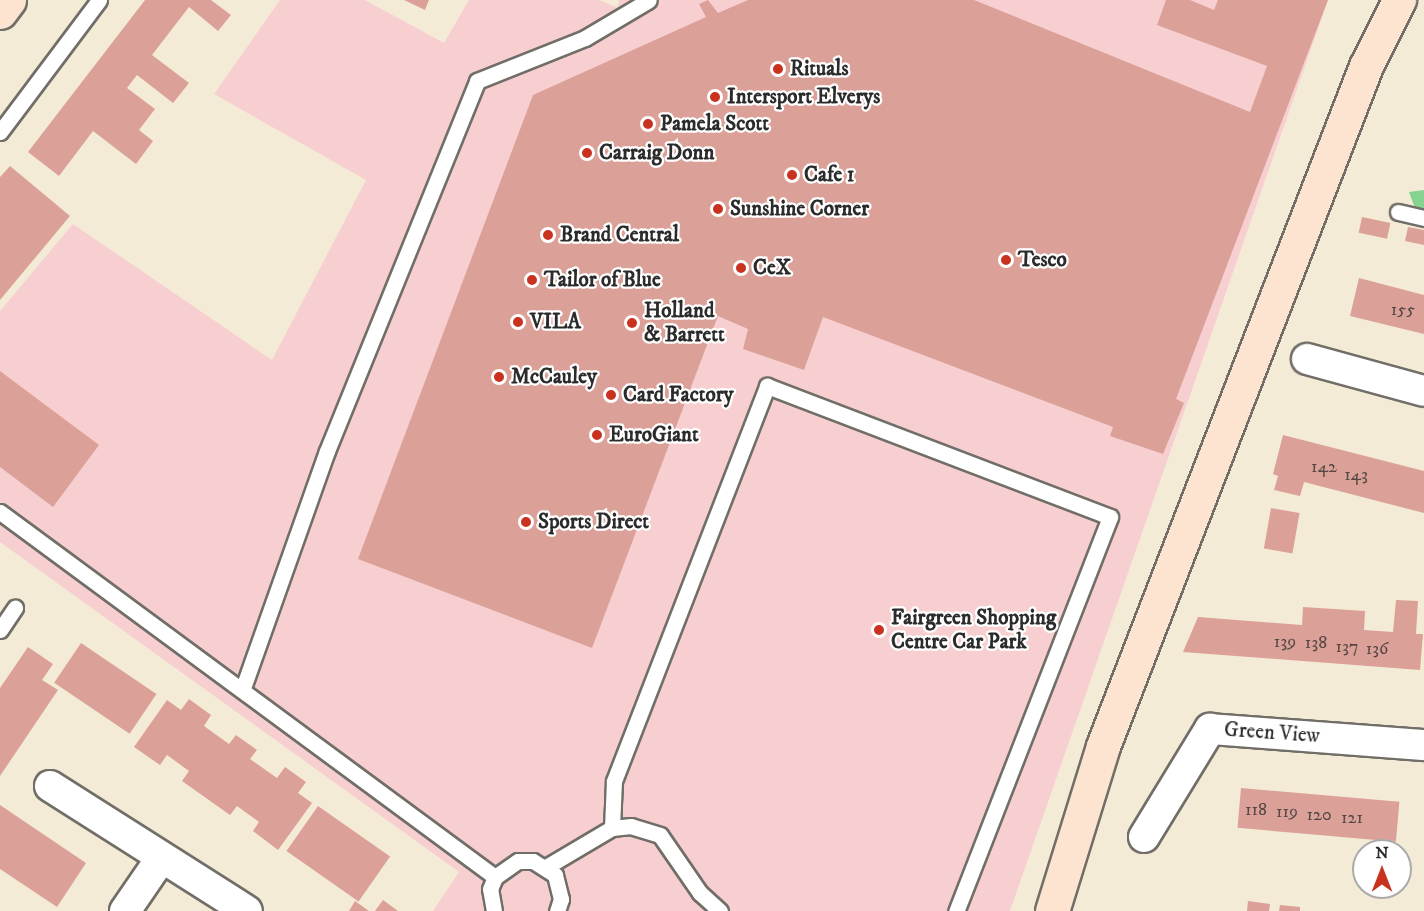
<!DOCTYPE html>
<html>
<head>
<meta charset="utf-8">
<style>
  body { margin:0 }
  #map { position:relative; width:1424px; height:911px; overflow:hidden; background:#f4ebd6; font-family:"IM FELL DW Pica",serif }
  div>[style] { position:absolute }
  .built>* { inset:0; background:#f7cfd1 }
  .green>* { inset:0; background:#86d391 }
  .building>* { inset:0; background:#dba198; transform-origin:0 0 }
  .roads { filter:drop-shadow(2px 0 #716e67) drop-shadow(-2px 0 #716e67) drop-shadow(0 2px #716e67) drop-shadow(0 -2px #716e67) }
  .lane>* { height:15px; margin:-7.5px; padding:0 7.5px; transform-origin:7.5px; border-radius:7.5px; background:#fff }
  .street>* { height:30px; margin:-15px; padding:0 15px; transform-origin:15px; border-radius:15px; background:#fff }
  .secondary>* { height:33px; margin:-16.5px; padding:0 16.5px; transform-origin:16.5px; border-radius:16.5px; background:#fde4d0 }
  .dots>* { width:16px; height:16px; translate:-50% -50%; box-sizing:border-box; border:3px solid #fff; border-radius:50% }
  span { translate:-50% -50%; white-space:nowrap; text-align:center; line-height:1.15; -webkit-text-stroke:4.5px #fff; paint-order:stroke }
  .number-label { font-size:18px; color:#574846 }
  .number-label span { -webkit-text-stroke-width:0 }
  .poi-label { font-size:21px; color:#2b2b2b; font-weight:700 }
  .left { translate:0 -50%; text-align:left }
  .street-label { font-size:21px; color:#2b2b2b }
  .north { position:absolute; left:1352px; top:839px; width:60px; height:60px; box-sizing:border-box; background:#fff; border:2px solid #aaa; border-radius:50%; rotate:0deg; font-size:16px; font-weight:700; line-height:24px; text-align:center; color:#2b2b2b }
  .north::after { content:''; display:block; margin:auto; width:21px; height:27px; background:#c8321e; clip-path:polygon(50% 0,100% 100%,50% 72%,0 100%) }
</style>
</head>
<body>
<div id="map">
  <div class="built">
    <div style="clip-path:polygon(280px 0,365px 0,444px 43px,469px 0,599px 0,618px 8px,619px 0,1328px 0,1010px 911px,433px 911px,459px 872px,0 542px,0 311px,73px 224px,272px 360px,366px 180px,214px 94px)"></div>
  </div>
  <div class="green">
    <div style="clip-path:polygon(1424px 190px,1424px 210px,1415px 208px,1409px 192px)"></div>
  </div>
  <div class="building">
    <div style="clip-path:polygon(145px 0,211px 0,231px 15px,218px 31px,189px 7px,152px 55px,189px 83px,173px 103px,137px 75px,127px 88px,155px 109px,139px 130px,153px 141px,136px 164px,93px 131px,59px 176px,28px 152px)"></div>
    <div style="clip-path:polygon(404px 0,429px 0,425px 10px)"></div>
    <div style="clip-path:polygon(708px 0,718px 13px,748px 0,974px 0,1250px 112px,1267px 66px,1157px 25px,1166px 0,1190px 0,1214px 10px,1218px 0,1328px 0,1176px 399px,1184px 403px,1163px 454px,1110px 436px,1113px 427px,823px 317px,804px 370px,743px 349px,748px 329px,718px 316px,592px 648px,358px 559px,533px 95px,706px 17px,699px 4px)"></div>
    <div style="clip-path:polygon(10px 166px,70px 216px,0 300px,0 177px)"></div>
    <div style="left:1362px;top:217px;width:29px;height:16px;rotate:12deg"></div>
    <div style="clip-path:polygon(1408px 227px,1424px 230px,1424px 245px,1405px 241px)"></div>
    <div style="clip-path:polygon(1359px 278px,1424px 295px,1424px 334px,1350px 316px)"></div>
    <div style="clip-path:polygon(0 371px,99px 445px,53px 507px,0 467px)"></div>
    <div style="clip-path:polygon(1283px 435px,1424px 471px,1424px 513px,1304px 482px,1300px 496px,1274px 490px,1278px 476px,1273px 474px)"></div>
    <div style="left:1271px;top:508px;width:29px;height:41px;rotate:10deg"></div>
    <div style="clip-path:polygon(1396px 600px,1418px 601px,1416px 634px,1423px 634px,1420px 670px,1183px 652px,1198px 617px,1302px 625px,1303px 607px,1365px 611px,1364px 630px,1393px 632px)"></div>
    <div style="left:81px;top:643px;width:91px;height:48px;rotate:34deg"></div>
    <div style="clip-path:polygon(28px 647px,53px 664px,42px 680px,58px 690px,0 776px,0 688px)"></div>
    <div style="clip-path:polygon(189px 699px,211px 715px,204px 726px,229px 744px,236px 735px,257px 750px,250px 759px,277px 778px,285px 767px,306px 782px,298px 793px,312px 803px,278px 850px,253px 831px,259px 822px,237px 806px,230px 815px,182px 781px,189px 771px,167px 755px,160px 765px,134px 747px,167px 700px,181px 710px)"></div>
    <div style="left:1241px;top:788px;width:159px;height:40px;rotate:5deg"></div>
    <div style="clip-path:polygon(0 805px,86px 863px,57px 907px,0 869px)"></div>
    <div style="left:318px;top:806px;width:88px;height:55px;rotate:35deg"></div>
    <div style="clip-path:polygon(383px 900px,398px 911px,375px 911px)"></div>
    <div style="clip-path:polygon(355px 901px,369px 911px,349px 911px)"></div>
    <div style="clip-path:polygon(1248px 901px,1270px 904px,1269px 911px,1247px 911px)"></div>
    <div style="clip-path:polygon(1280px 905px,1300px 907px,1300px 911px,1279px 911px)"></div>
  </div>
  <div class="roads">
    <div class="lane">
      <div style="left:0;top:132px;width:165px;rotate:-53.1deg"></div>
      <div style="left:1398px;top:212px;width:27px;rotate:13deg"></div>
      <div style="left:0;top:512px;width:615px;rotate:36.4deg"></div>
      <div style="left:0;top:630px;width:27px;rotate:-56deg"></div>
      <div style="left:243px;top:688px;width:251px;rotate:-70.5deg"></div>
      <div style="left:327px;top:451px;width:399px;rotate:-67.9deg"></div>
      <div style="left:477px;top:81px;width:116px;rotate:-21.7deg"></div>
      <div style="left:585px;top:38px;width:74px;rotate:-30.7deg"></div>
      <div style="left:546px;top:867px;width:77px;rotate:-30.6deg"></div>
      <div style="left:494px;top:911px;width:22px;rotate:-100deg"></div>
      <div style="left:490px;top:889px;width:13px;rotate:-67deg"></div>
      <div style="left:495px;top:877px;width:28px;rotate:-35deg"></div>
      <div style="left:518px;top:861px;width:15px"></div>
      <div style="left:533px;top:861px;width:26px;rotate:32deg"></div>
      <div style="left:555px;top:875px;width:25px;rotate:76deg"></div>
      <div style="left:561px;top:899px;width:13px;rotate:108deg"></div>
      <div style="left:720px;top:911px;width:27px;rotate:-138deg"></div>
      <div style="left:700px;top:893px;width:70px;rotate:-124.6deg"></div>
      <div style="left:660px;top:835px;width:30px;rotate:-163deg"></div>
      <div style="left:631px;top:826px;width:19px;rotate:174deg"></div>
      <div style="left:612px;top:828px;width:47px;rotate:-87.6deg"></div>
      <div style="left:614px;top:781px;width:424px;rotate:-68.8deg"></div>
      <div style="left:767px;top:386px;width:367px;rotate:20.9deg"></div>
      <div style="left:1110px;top:517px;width:423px;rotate:111.3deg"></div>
    </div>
    <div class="street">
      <div style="left:1307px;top:359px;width:121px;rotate:15.3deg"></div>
      <div style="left:50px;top:786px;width:233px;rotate:32.4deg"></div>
      <div style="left:1144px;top:837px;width:127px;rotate:-58.6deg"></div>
      <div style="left:1210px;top:729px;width:215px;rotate:4.3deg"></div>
      <div style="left:125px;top:911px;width:65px;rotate:-55.6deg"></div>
    </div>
    <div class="secondary">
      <div style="left:0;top:12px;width:15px;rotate:-53deg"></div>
      <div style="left:1052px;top:911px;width:173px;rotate:-72.8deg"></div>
      <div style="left:1103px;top:746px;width:729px;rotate:-68.86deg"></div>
      <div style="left:1366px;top:66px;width:74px;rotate:-63.4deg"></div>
    </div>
  </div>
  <div class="dots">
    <div style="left:778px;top:69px;background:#c8321e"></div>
    <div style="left:715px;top:97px;background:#c8321e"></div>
    <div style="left:648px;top:124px;background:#c8321e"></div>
    <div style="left:587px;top:153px;background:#c8321e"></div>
    <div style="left:792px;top:175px;background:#c8321e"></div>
    <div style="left:718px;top:209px;background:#c8321e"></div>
    <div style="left:548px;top:235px;background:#c8321e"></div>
    <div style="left:1006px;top:260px;background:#c8321e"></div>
    <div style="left:741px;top:268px;background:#c8321e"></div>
    <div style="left:532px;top:280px;background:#c8321e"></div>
    <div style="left:518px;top:322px;background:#c8321e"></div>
    <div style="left:632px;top:323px;background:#c8321e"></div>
    <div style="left:499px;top:377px;background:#c8321e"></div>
    <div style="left:611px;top:395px;background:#c8321e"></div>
    <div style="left:597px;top:435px;background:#c8321e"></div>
    <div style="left:526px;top:522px;background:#c8321e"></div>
    <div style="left:879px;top:630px;background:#c8321e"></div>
  </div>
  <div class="number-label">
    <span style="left:1403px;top:310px">155</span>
    <span style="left:1324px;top:467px">142</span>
    <span style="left:1356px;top:475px">143</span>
    <span style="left:1285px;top:642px">139</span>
    <span style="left:1316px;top:643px">138</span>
    <span style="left:1347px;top:647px">137</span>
    <span style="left:1377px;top:649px">136</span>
    <span style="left:1256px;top:810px">118</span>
    <span style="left:1287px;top:812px">119</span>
    <span style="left:1319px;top:815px">120</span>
    <span style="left:1352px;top:818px">121</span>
  </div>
  <div class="poi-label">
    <span class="left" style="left:790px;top:69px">Rituals</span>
    <span class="left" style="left:727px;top:97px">Intersport Elverys</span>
    <span class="left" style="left:660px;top:124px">Pamela Scott</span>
    <span class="left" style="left:599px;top:153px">Carraig Donn</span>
    <span class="left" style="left:804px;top:175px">Cafe 1</span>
    <span class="left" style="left:730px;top:209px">Sunshine Corner</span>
    <span class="left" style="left:560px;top:235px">Brand Central</span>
    <span class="left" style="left:1018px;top:260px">Tesco</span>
    <span class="left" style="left:753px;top:268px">CeX</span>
    <span class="left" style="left:544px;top:280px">Tailor of Blue</span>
    <span class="left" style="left:644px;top:323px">Holland<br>&amp; Barrett</span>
    <span class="left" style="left:530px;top:322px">VILA</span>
    <span class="left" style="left:511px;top:377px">McCauley</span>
    <span class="left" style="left:623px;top:395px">Card Factory</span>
    <span class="left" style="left:609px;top:435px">EuroGiant</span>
    <span class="left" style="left:538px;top:522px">Sports Direct</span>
    <span class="left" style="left:891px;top:630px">Fairgreen Shopping<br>Centre Car Park</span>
  </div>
  <div class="street-label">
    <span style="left:1272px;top:733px;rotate:4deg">Green View</span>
  </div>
  <div class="north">N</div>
</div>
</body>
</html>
